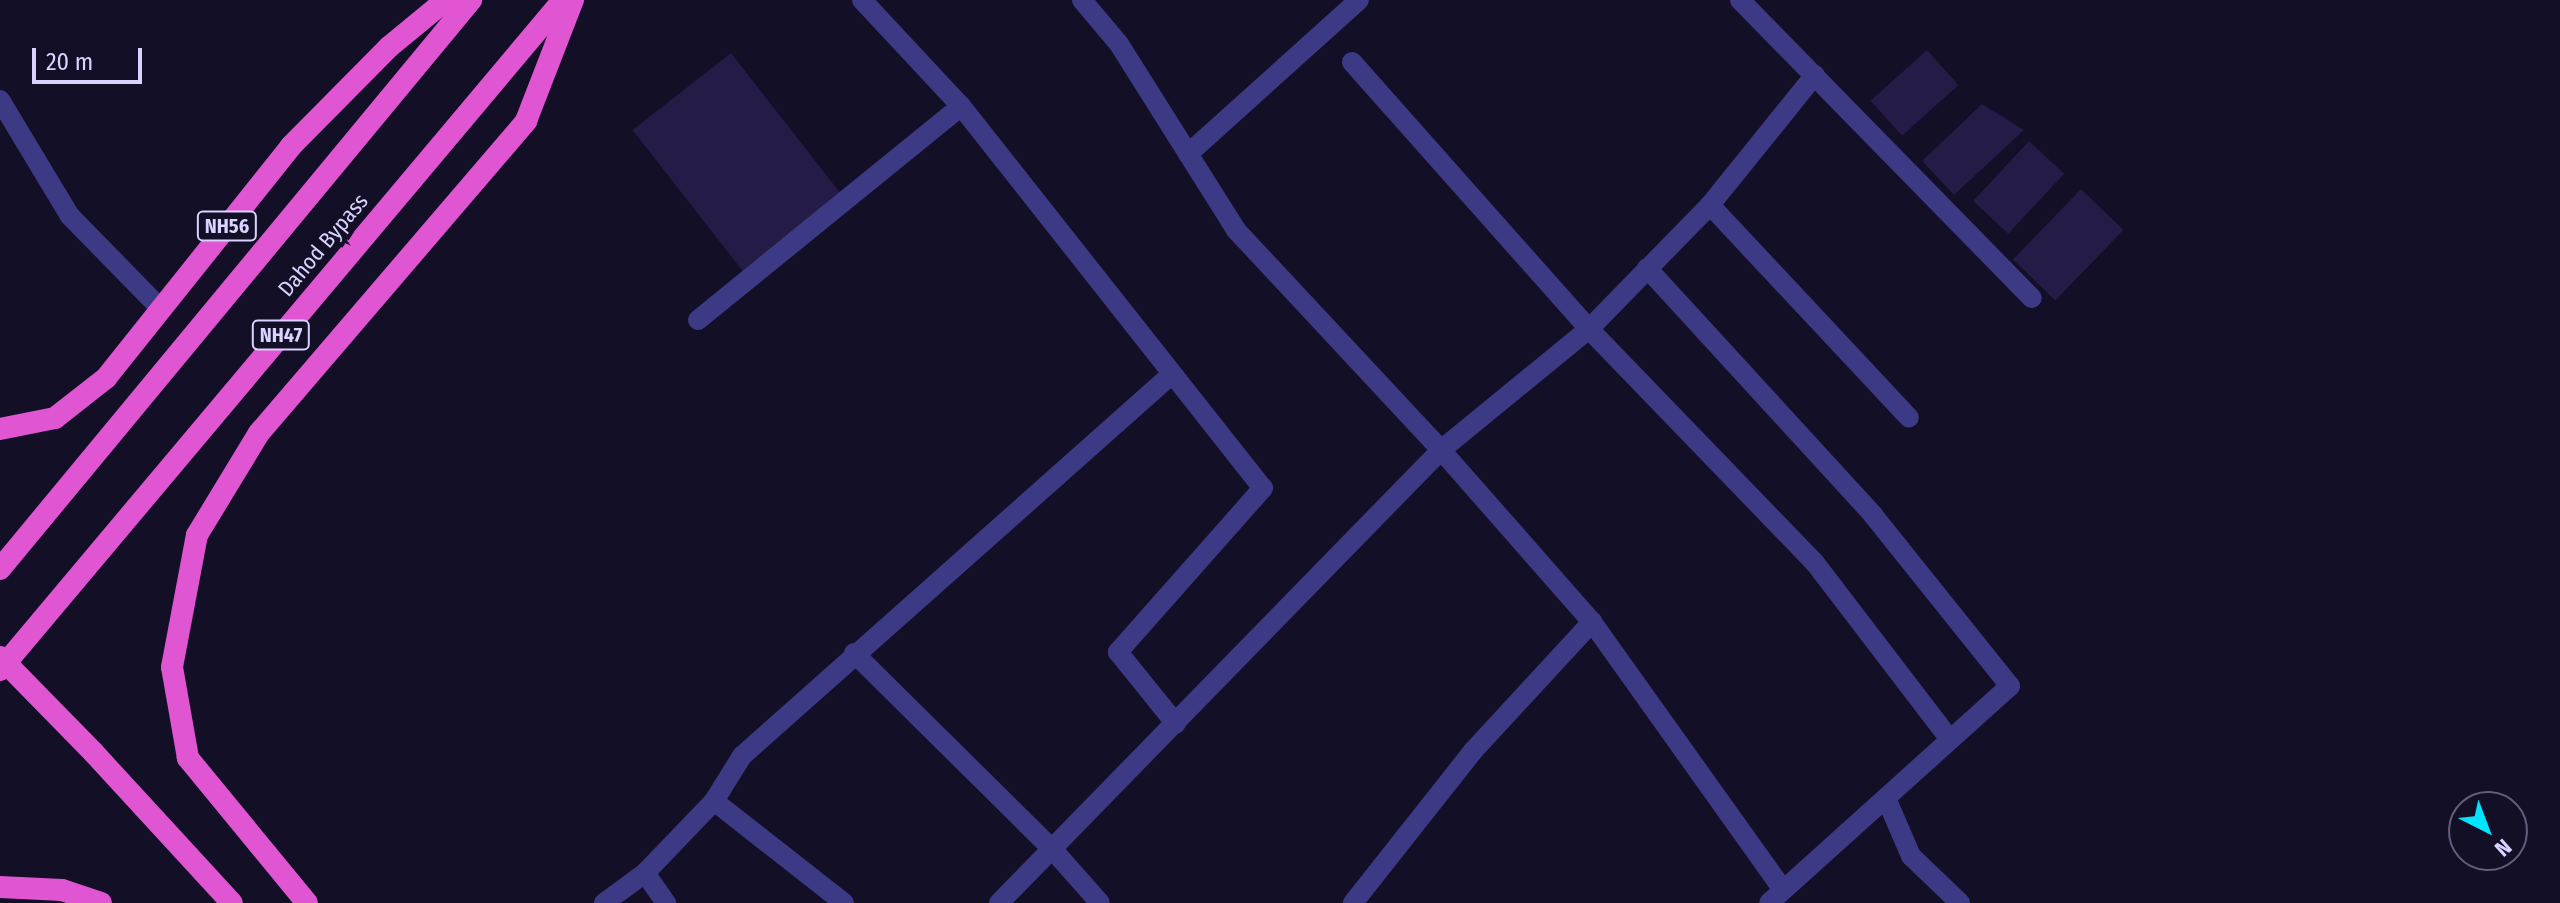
<!DOCTYPE html>
<html>
<head>
<meta charset="utf-8">
<style>
  body { margin:0 }
  #map { position:relative; width:2560px; height:903px; overflow:hidden; background:#130f26; font-family:"Fira Sans Condensed",sans-serif }
  div>[style] { position:absolute }
  .building>* { inset:0; background:#241b47; transform-origin:0 0 }
  .minor>* { height:20px; margin:-10px; padding:0 10px; transform-origin:10px; border-radius:10px; background:#3d3a85 }
  .trunk>* { height:22px; margin:-11px; padding:0 11px; transform-origin:11px; border-radius:11px; background:#e055d1 }
  .trunk-bridge>* { height:22px; margin:-11px; padding:0 11px; transform-origin:11px; border-radius:11px; background:#e055d1 }
  span { translate:-50% -50%; white-space:nowrap; text-align:center; line-height:1.15; -webkit-text-stroke:8px #130f26; paint-order:stroke }
  .shield-label span { padding:2px 6px; background:#130f26; border:2px solid; border-radius:6px; -webkit-text-stroke-width:0 }
  .shield-label { font-size:20px; color:#d9d4ff; font-weight:700 }
  .street-label { font-size:22px; color:#d9d4ff }
  .north { position:absolute; left:2448px; top:791px; width:80px; height:80px; box-sizing:border-box; background:#130f26; border:2px solid #625e7d; border-radius:50%; rotate:138deg; font-size:22px; font-weight:700; line-height:32px; text-align:center; color:#d9d4ff }
  .north::after { content:''; display:block; margin:auto; width:28px; height:36px; background:#00e5ff; clip-path:polygon(50% 0,100% 100%,50% 72%,0 100%) }
  .scale { position:absolute; left:32px; top:48px; width:110px; height:36px; box-sizing:border-box; border:4px solid #d9d4ff; border-top:0; padding-left:10px; font-size:24px; line-height:28px; white-space:nowrap; color:#d9d4ff; -webkit-text-stroke:6px #130f26; paint-order:stroke }
</style>
</head>
<body>
<div id="map">
  <div class="building">
    <div style="left:1927px;top:50px;width:47px;height:76px;rotate:48deg"></div>
    <div style="left:731px;top:53px;width:189px;height:125px;rotate:52deg"></div>
    <div style="clip-path:polygon(1982px 104px,2024px 130px,1954px 195px,1922px 161px)"></div>
    <div style="left:2029px;top:141px;width:48px;height:82px;rotate:43deg"></div>
    <div style="left:2081px;top:189px;width:59px;height:98px;rotate:44deg"></div>
  </div>
  <div class="minor">
    <div style="left:862px;top:0;width:145px;rotate:47deg"></div>
    <div style="left:961px;top:106px;width:487px;rotate:51.7deg"></div>
    <div style="left:1263px;top:488px;width:219px;rotate:131.5deg"></div>
    <div style="left:1118px;top:652px;width:92px;rotate:51.1deg"></div>
    <div style="left:1082px;top:0;width:57px;rotate:49.9deg"></div>
    <div style="left:1119px;top:44px;width:220px;rotate:57.8deg"></div>
    <div style="left:1236px;top:230px;width:301px;rotate:47deg"></div>
    <div style="left:1441px;top:450px;width:229px;rotate:48.7deg"></div>
    <div style="left:1592px;top:622px;width:329px;rotate:54.5deg"></div>
    <div style="left:1740px;top:0;width:417px;rotate:45.6deg"></div>
    <div style="left:1352px;top:62px;width:357px;rotate:48.4deg"></div>
    <div style="left:1589px;top:329px;width:325px;rotate:46deg"></div>
    <div style="left:1815px;top:563px;width:220px;rotate:52.6deg"></div>
    <div style="left:0;top:100px;width:135px;rotate:58.9deg"></div>
    <div style="left:70px;top:216px;width:130px;rotate:45.6deg"></div>
    <div style="left:1188px;top:154px;width:230px;rotate:-42deg"></div>
    <div style="left:1710px;top:205px;width:291px;rotate:46.9deg"></div>
    <div style="left:1647px;top:268px;width:335px;rotate:47.5deg"></div>
    <div style="left:1873px;top:515px;width:219px;rotate:51.3deg"></div>
    <div style="left:2010px;top:686px;width:324px;rotate:138deg"></div>
    <div style="left:698px;top:320px;width:339px;rotate:-39.1deg"></div>
    <div style="left:854px;top:653px;width:281px;rotate:44.7deg"></div>
    <div style="left:1054px;top:851px;width:69px;rotate:48.5deg"></div>
    <div style="left:1886px;top:798px;width:63px;rotate:66.7deg"></div>
    <div style="left:1911px;top:856px;width:68px;rotate:43.8deg"></div>
    <div style="left:714px;top:801px;width:165px;rotate:38.1deg"></div>
    <div style="left:645px;top:873px;width:37px;rotate:55deg"></div>
    <div style="left:604px;top:903px;width:51px;rotate:-36.2deg"></div>
    <div style="left:645px;top:873px;width:100px;rotate:-46.2deg"></div>
    <div style="left:714px;top:801px;width:53px;rotate:-58.1deg"></div>
    <div style="left:742px;top:756px;width:574px;rotate:-41.61deg"></div>
    <div style="left:999px;top:903px;width:633px;rotate:-45.7deg"></div>
    <div style="left:1441px;top:450px;width:191px;rotate:-39.3deg"></div>
    <div style="left:1589px;top:329px;width:173px;rotate:-45.7deg"></div>
    <div style="left:1710px;top:205px;width:167px;rotate:-51.1deg"></div>
    <div style="left:1353px;top:903px;width:194px;rotate:-51.7deg"></div>
    <div style="left:1473px;top:751px;width:176px;rotate:-47.3deg"></div>
  </div>
  <div class="trunk">
    <div style="left:0;top:429px;width:56px;rotate:-11.3deg"></div>
    <div style="left:55px;top:418px;width:65px;rotate:-38.1deg"></div>
    <div style="left:106px;top:378px;width:297px;rotate:-51.4deg"></div>
    <div style="left:291px;top:146px;width:139px;rotate:-45.3deg"></div>
    <div style="left:389px;top:47px;width:74px;rotate:-39.5deg"></div>
    <div style="left:0;top:569px;width:739px;rotate:-50.38deg"></div>
    <div style="left:0;top:670px;width:875px;rotate:-49.96deg"></div>
    <div style="left:93px;top:752px;width:205px;rotate:47.4deg"></div>
    <div style="left:0;top:887px;width:62px;rotate:2.8deg"></div>
    <div style="left:62px;top:890px;width:41px;rotate:18.4deg"></div>
    <div style="left:307px;top:903px;width:188px;rotate:-129.4deg"></div>
    <div style="left:188px;top:758px;width:92px;rotate:-100deg"></div>
    <div style="left:172px;top:667px;width:134px;rotate:-79.3deg"></div>
    <div style="left:197px;top:535px;width:119px;rotate:-58.7deg"></div>
    <div style="left:259px;top:433px;width:411px;rotate:-49.4deg"></div>
    <div style="left:526px;top:121px;width:130px;rotate:-68.8deg"></div>
  </div>
  <div class="trunk-bridge">
    <div style="left:0;top:657px;width:133px;rotate:45.6deg"></div>
  </div>
  <div class="shield-label">
    <span style="left:227px;top:226px">NH56</span>
    <span style="left:281px;top:335px">NH47</span>
  </div>
  <div class="street-label">
    <span style="left:323px;top:245px;rotate:-50deg">Dahod Bypass</span>
  </div>
  <div class="north">N</div>
  <div class="scale">20 m</div>
</div>
</body>
</html>
